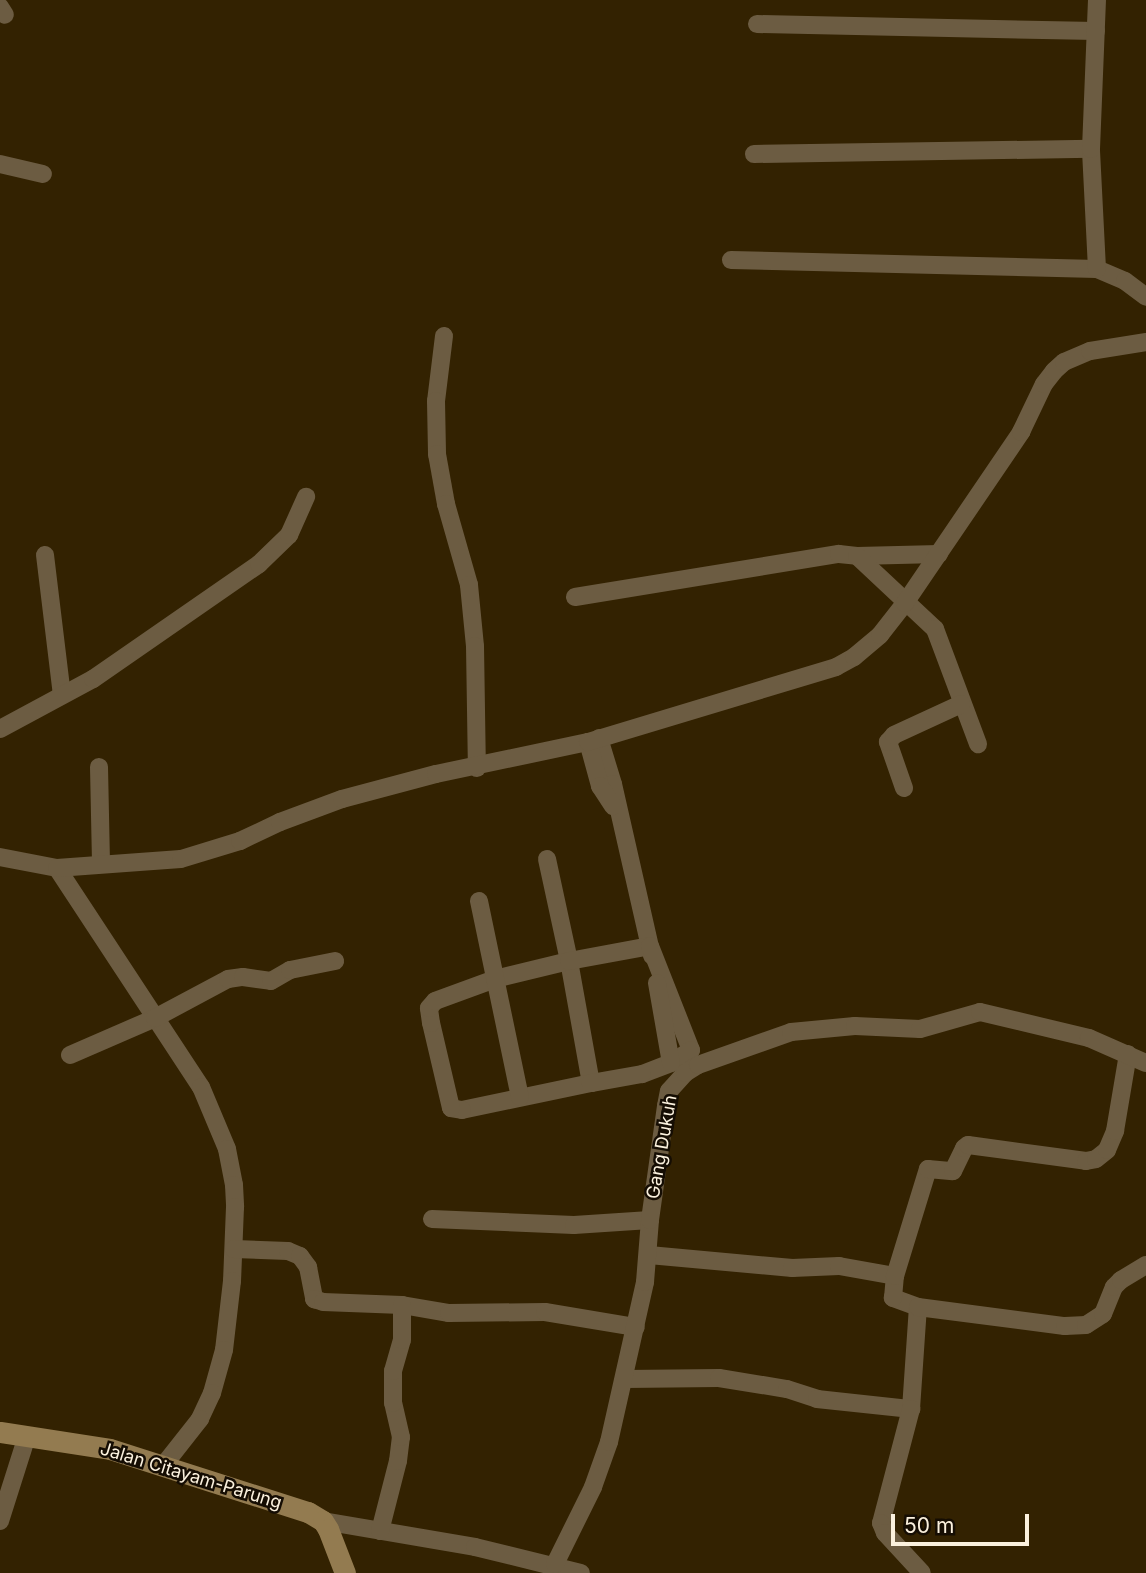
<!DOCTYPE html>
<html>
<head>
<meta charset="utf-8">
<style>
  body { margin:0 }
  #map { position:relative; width:1146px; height:1573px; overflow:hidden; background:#332201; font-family:Inter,sans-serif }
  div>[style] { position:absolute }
  .street>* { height:18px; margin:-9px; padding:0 9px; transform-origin:9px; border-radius:9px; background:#6c5c42 }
  .secondary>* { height:21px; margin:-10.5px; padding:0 10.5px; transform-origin:10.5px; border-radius:10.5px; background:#937b50 }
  span { translate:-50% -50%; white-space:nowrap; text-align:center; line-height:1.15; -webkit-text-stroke:5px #150d03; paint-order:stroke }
  .street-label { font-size:18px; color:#fbf1de }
  .scale { position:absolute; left:891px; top:1514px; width:138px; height:32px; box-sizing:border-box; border:4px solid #fbf1de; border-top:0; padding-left:9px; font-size:21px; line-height:24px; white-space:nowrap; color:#fbf1de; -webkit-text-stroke:5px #150d03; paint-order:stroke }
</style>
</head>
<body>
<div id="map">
  <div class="street">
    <div style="left:0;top:7px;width:9px;rotate:58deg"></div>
    <div style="left:757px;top:24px;width:339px;rotate:1.2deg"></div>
    <div style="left:754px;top:154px;width:337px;rotate:-0.9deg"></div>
    <div style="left:0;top:164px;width:44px;rotate:13.1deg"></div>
    <div style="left:731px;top:260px;width:366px;rotate:1.4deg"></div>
    <div style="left:1097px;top:269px;width:30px;rotate:23deg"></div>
    <div style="left:1125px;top:281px;width:26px;rotate:37deg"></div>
    <div style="left:1097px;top:269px;width:120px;rotate:-92.9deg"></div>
    <div style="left:1091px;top:149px;width:149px;rotate:-87.7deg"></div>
    <div style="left:444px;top:336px;width:65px;rotate:97deg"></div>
    <div style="left:436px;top:401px;width:53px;rotate:88.9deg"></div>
    <div style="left:437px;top:454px;width:51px;rotate:79.8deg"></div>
    <div style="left:446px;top:504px;width:84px;rotate:74.1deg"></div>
    <div style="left:469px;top:585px;width:61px;rotate:84.4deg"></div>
    <div style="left:475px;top:646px;width:122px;rotate:89.1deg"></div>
    <div style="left:45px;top:555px;width:141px;rotate:83.1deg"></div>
    <div style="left:857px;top:556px;width:82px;rotate:-1.4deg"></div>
    <div style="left:575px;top:597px;width:267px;rotate:-9.3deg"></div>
    <div style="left:839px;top:554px;width:18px;rotate:6deg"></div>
    <div style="left:857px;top:556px;width:107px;rotate:43.1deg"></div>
    <div style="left:935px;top:629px;width:123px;rotate:69.5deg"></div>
    <div style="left:0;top:729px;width:106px;rotate:-28.3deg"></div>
    <div style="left:93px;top:679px;width:202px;rotate:-34.7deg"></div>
    <div style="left:259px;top:564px;width:42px;rotate:-44deg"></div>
    <div style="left:289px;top:535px;width:42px;rotate:-65.9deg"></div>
    <div style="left:599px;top:738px;width:48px;rotate:73.1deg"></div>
    <div style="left:613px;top:784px;width:176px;rotate:77.2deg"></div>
    <div style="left:588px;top:742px;width:46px;rotate:74.7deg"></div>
    <div style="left:600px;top:786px;width:24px;rotate:57deg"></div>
    <div style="left:99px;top:767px;width:96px;rotate:88.8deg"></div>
    <div style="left:904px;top:788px;width:49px;rotate:-109.2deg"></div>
    <div style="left:888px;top:742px;width:9px;rotate:-49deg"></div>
    <div style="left:894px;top:735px;width:74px;rotate:-24.8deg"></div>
    <div style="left:0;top:857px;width:58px;rotate:10.9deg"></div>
    <div style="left:57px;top:868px;width:262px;rotate:56.7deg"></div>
    <div style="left:201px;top:1087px;width:67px;rotate:67.2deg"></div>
    <div style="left:227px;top:1149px;width:37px;rotate:79deg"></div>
    <div style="left:234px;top:1185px;width:22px;rotate:87deg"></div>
    <div style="left:235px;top:1207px;width:74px;rotate:92.3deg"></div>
    <div style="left:232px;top:1281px;width:69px;rotate:96.6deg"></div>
    <div style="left:224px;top:1350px;width:45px;rotate:105.6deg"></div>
    <div style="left:212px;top:1393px;width:29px;rotate:115deg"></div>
    <div style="left:200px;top:1419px;width:60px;rotate:128.2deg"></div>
    <div style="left:547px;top:859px;width:104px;rotate:77.8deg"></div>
    <div style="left:569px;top:961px;width:124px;rotate:79.8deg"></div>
    <div style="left:591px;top:1083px;width:132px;rotate:168.2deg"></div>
    <div style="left:462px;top:1110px;width:11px;rotate:-170deg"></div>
    <div style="left:451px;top:1108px;width:87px;rotate:-103.2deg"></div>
    <div style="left:431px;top:1023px;width:15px;rotate:-98deg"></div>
    <div style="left:429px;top:1008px;width:9px;rotate:-49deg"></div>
    <div style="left:435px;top:1001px;width:64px;rotate:-20.1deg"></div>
    <div style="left:495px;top:979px;width:76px;rotate:-13.7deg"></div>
    <div style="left:569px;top:961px;width:82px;rotate:-10.5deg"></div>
    <div style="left:650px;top:946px;width:112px;rotate:68.5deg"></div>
    <div style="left:691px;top:1050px;width:24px;rotate:147deg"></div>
    <div style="left:671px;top:1063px;width:31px;rotate:159deg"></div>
    <div style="left:642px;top:1074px;width:52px;rotate:170deg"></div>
    <div style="left:57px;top:868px;width:124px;rotate:-4.2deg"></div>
    <div style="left:181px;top:859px;width:62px;rotate:-17deg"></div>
    <div style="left:240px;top:841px;width:44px;rotate:-25.4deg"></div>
    <div style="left:280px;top:822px;width:66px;rotate:-20.4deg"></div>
    <div style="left:342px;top:799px;width:97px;rotate:-14.9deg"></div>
    <div style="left:436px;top:774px;width:155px;rotate:-11.9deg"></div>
    <div style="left:588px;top:742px;width:259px;rotate:-16.8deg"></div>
    <div style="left:836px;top:667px;width:21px;rotate:-29deg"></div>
    <div style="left:854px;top:657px;width:34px;rotate:-40deg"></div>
    <div style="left:880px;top:635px;width:41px;rotate:-52deg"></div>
    <div style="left:905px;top:603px;width:207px;rotate:-55.8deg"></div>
    <div style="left:1021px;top:432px;width:53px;rotate:-64.4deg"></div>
    <div style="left:1044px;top:384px;width:16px;rotate:-52deg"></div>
    <div style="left:1054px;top:371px;width:13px;rotate:-42deg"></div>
    <div style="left:1064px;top:362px;width:28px;rotate:-23deg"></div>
    <div style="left:1090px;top:351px;width:57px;rotate:-9.1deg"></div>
    <div style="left:479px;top:901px;width:200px;rotate:78.2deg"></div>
    <div style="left:657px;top:983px;width:81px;rotate:80.1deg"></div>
    <div style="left:70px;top:1055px;width:93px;rotate:-23.5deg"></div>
    <div style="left:155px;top:1018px;width:83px;rotate:-28.1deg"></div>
    <div style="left:228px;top:979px;width:15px;rotate:-8deg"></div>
    <div style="left:243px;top:977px;width:28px;rotate:8deg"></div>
    <div style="left:271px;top:981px;width:22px;rotate:-30deg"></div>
    <div style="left:290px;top:970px;width:46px;rotate:-11.3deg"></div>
    <div style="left:432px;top:1219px;width:142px;rotate:2.4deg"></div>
    <div style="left:574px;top:1225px;width:76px;rotate:-3.8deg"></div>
    <div style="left:234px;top:1249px;width:54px;rotate:2.1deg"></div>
    <div style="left:288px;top:1251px;width:13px;rotate:23deg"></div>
    <div style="left:300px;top:1256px;width:14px;rotate:54deg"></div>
    <div style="left:308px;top:1267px;width:33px;rotate:79deg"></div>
    <div style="left:314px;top:1299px;width:9px;rotate:18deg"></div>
    <div style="left:323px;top:1302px;width:79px;rotate:2.2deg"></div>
    <div style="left:402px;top:1305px;width:48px;rotate:9.7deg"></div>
    <div style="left:449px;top:1313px;width:96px;rotate:-0.6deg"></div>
    <div style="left:545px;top:1312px;width:92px;rotate:9.4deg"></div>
    <div style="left:649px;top:1255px;width:144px;rotate:5.2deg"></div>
    <div style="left:792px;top:1268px;width:47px;rotate:-2.4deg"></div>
    <div style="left:839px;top:1266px;width:57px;rotate:10.1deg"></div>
    <div style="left:918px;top:1307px;width:27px;rotate:-160deg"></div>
    <div style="left:893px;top:1298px;width:22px;rotate:-85deg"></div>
    <div style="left:895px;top:1276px;width:112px;rotate:-72.9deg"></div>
    <div style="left:928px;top:1169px;width:25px;rotate:5deg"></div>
    <div style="left:953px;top:1171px;width:25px;rotate:-64deg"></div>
    <div style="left:964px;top:1148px;width:5px;rotate:-37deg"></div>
    <div style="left:968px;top:1145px;width:119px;rotate:7.7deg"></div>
    <div style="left:1086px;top:1161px;width:10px;rotate:-11deg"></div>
    <div style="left:1096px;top:1159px;width:14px;rotate:-39deg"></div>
    <div style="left:1107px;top:1150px;width:21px;rotate:-67deg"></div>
    <div style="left:1115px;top:1131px;width:78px;rotate:-80.4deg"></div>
    <div style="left:625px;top:1379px;width:94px;rotate:-0.6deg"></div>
    <div style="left:719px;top:1378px;width:69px;rotate:9.2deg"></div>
    <div style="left:787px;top:1389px;width:32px;rotate:18deg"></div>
    <div style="left:817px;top:1399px;width:95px;rotate:6.1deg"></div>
    <div style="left:911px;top:1409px;width:102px;rotate:-86.1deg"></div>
    <div style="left:918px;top:1307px;width:148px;rotate:7.4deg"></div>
    <div style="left:1065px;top:1326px;width:21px;rotate:-3deg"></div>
    <div style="left:1086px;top:1325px;width:20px;rotate:-33deg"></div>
    <div style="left:1103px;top:1314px;width:29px;rotate:-68deg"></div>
    <div style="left:1114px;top:1287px;width:10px;rotate:-45deg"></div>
    <div style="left:1121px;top:1280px;width:29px;rotate:-31deg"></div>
    <div style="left:911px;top:1409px;width:118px;rotate:104.7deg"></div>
    <div style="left:881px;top:1523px;width:11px;rotate:68deg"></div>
    <div style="left:885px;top:1533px;width:54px;rotate:47.2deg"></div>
    <div style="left:0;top:1521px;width:89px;rotate:-72.4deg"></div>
    <div style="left:323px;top:1521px;width:154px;rotate:9.7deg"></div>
    <div style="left:475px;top:1547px;width:109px;rotate:13.8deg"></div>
    <div style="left:380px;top:1531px;width:72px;rotate:-75.6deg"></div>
    <div style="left:398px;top:1461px;width:24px;rotate:-83deg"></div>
    <div style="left:401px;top:1437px;width:35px;rotate:-103deg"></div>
    <div style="left:393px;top:1403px;width:32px;rotate:-90deg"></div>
    <div style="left:393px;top:1371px;width:32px;rotate:-74deg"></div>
    <div style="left:402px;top:1340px;width:35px;rotate:-90deg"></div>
    <div style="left:555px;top:1564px;width:86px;rotate:-63.7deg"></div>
    <div style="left:593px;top:1487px;width:48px;rotate:-70.4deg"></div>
    <div style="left:609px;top:1442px;width:164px;rotate:-77.3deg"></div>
    <div style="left:645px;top:1282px;width:62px;rotate:-85.4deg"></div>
    <div style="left:650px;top:1220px;width:115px;rotate:-82deg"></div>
    <div style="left:666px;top:1106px;width:15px;rotate:-79deg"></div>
    <div style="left:669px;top:1091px;width:24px;rotate:-48deg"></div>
    <div style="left:685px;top:1073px;width:15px;rotate:-32deg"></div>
    <div style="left:698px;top:1065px;width:99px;rotate:-19.5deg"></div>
    <div style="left:791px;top:1032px;width:64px;rotate:-5.4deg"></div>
    <div style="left:855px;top:1026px;width:65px;rotate:2.6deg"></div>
    <div style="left:920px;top:1029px;width:62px;rotate:-15.8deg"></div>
    <div style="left:980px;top:1012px;width:112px;rotate:13.4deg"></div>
    <div style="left:1089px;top:1038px;width:62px;rotate:23.7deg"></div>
  </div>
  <div class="secondary">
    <div style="left:0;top:1432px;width:111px;rotate:8.8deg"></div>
    <div style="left:110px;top:1449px;width:208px;rotate:17.7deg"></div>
    <div style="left:308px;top:1512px;width:17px;rotate:31deg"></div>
    <div style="left:323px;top:1521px;width:9px;rotate:58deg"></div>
    <div style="left:328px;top:1529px;width:47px;rotate:68.9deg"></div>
  </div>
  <div class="street-label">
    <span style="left:662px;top:1147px;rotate:-80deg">Gang Dukuh</span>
    <span style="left:191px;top:1476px;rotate:17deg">Jalan Citayam-Parung</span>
  </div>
  <div class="scale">50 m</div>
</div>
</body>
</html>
